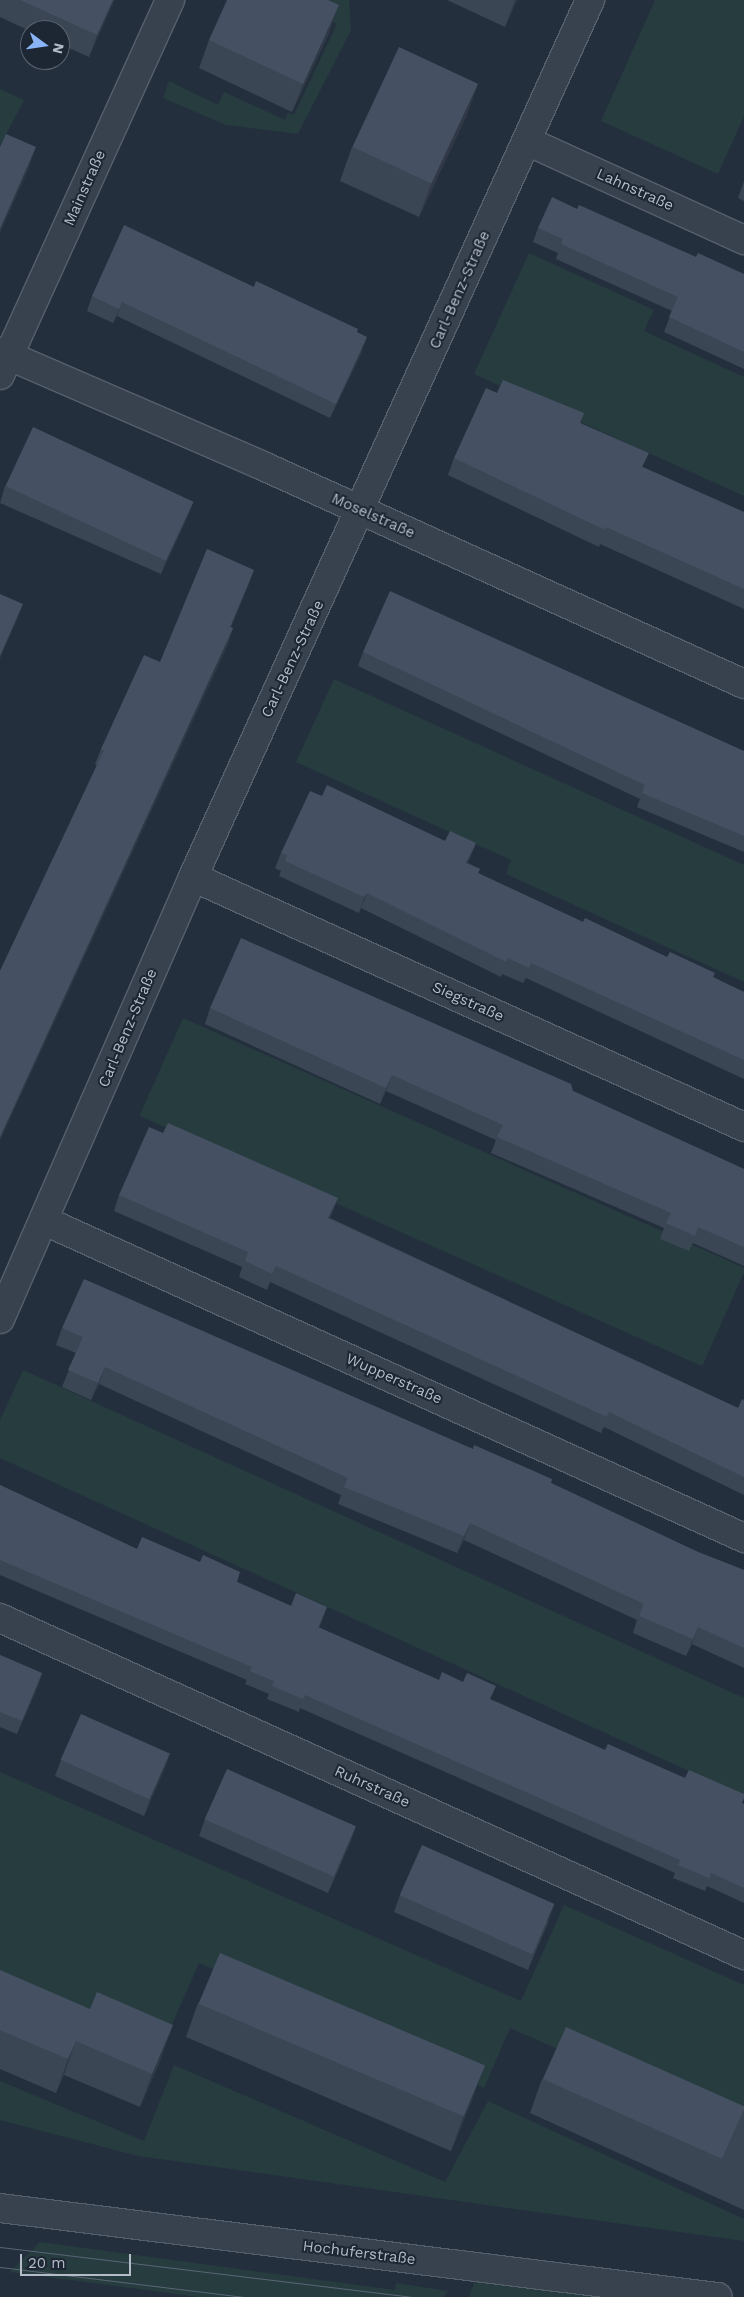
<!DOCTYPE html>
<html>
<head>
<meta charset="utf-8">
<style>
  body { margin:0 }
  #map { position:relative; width:744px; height:2297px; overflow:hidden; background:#242f3e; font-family:"Work Sans",sans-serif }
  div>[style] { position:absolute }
  .green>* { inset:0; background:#263c3f; transform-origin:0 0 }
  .roads { filter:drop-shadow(1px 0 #565f6c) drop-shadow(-1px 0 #565f6c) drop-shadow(0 1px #565f6c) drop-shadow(0 -1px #565f6c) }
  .minor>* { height:28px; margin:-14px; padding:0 14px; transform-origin:14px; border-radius:14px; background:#38414e }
  .tram>* { height:1px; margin:-0.5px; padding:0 0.5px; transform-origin:0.5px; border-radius:0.5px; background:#5a6575 }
  .wall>* { inset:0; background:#3b4654 }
  .shaded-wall>* { inset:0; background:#303945 }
  .building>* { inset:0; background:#455162; transform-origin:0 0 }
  span { translate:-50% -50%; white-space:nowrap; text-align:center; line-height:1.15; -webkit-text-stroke:4px #1d2633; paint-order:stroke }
  .street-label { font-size:15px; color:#b4bcc9 }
  .north { position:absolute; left:20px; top:20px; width:50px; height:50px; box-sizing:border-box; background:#1d2633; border:1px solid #59626f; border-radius:50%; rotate:104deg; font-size:14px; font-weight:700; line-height:20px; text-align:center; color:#b4bcc9 }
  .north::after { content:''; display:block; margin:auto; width:18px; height:22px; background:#8ab4f8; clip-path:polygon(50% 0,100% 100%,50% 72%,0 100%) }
  .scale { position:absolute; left:20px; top:2254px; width:111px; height:22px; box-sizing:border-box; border:2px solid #b4bcc9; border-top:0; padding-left:6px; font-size:15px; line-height:18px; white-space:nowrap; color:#b4bcc9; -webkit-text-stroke:4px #1d2633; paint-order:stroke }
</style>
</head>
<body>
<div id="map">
  <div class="green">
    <div style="clip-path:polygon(288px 0,349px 0,351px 30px,298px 134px,226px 125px,163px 98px,169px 81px,218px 105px,224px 92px,285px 120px,288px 113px,294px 115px,337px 24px)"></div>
    <div style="clip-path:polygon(655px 0,744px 0,744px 116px,718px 174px,601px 121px)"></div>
    <div style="clip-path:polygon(0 89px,24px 100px,0 146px)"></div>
    <div style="clip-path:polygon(529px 253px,654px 310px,644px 331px,744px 377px,744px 496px,474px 374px)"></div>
    <div style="clip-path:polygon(334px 679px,744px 865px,744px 982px,506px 874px,511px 860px,296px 762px)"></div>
    <div style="left:183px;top:1018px;width:616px;height:107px;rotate:24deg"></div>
    <div style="clip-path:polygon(23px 1370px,744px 1698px,744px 1796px,0 1458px,0 1420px)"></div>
    <div style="clip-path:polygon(0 1772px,521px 2001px,564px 1905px,744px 1985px,744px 2131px,510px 2028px,484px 2088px,199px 1963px,163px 2045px,0 2001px)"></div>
    <div style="clip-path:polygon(174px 2065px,445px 2182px,488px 2101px,744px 2219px,744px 2241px,138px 2156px,0 2120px,0 2081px,144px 2141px)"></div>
    <div style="clip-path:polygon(40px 2242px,395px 2290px,396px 2283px,448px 2291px,444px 2297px,198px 2297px,10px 2272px)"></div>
    <div style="clip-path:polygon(475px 2281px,615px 2297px,469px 2297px)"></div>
  </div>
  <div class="roads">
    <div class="minor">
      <div style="left:527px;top:141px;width:239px;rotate:24.5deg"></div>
      <div style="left:0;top:352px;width:284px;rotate:23.4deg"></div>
      <div style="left:261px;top:465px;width:530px;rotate:24.39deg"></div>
      <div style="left:0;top:375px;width:412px;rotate:-65.6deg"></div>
      <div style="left:193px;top:877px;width:605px;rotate:24.4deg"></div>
      <div style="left:45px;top:1221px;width:768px;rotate:24.39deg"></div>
      <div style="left:0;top:1319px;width:482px;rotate:-66.4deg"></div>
      <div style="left:193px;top:877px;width:963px;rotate:-65.64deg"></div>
      <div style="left:0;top:1618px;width:817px;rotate:24.37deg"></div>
      <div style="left:0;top:2208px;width:723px;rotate:7.07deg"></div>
    </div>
  </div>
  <div class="tram">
    <div style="left:0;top:2247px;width:414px;rotate:6.9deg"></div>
    <div style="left:0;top:2267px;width:248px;rotate:7deg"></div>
  </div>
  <div class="wall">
    <div style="clip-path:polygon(0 0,114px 0,89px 57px,60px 44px,60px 30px,30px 31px,0 17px)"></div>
    <div style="clip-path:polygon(447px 0,517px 0,505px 27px)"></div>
    <div style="clip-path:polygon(329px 33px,292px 112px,199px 68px,209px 40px)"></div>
    <div style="clip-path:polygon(478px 84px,466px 117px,419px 217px,340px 181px,352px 147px)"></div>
    <div style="clip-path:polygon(744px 181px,744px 201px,738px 198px)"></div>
    <div style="clip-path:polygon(577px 209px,696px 257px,744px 274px,744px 369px,664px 332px,672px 311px,556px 259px,558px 253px,533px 242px,538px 228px)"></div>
    <div style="clip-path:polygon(254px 287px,357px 332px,362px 352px,330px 418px,117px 316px,113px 323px,87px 311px,92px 296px)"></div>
    <div style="clip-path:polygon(497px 393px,581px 423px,643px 467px,744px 512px,744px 609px,600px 544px,599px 547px,448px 475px,454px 458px)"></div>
    <div style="clip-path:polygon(5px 486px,193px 502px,187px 518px,161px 574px,0 503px)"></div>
    <div style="clip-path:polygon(254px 570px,248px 586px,231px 627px,233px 628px,228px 644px,0 1140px,0 971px,97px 766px,95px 764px,101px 749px,160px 662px)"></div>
    <div style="clip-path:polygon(363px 652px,744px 751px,744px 852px,637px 807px,640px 799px,358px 666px)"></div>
    <div style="clip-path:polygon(322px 796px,445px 841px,476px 843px,468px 863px,480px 869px,478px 873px,583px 922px,667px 957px,744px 992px,744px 1079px,526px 978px,523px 983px,502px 974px,501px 977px,361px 908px,359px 913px,279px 876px,281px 871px,275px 868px,281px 853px)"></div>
    <div style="clip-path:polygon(210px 1008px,573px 1091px,744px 1169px,744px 1266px,693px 1243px,689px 1251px,660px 1239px,664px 1228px,491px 1153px,496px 1140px,386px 1091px,380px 1104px,205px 1024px)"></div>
    <div style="clip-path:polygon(163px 1133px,338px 1198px,330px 1218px,738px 1408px,744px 1400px,744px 1495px,604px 1427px,601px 1433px,270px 1282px,267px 1290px,239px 1277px,242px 1267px,114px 1211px,119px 1195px)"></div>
    <div style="clip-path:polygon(62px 1328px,551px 1483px,698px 1552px,744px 1570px,744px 1668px,692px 1644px,686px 1656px,633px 1633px,637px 1620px,464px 1540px,457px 1553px,338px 1504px,341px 1495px,99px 1384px,91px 1400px,62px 1387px,76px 1353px,56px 1345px)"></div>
    <div style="clip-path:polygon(0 1485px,137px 1549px,200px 1562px,237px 1582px,291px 1606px,327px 1607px,319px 1628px,439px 1680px,490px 1700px,605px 1750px,744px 1804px,744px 1903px,707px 1886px,705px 1891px,673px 1878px,675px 1873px,300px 1708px,299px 1712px,267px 1699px,269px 1694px,245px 1684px,247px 1680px,0 1575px)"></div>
    <div style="clip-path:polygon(0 1655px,42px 1673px,38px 1686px,17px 1734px,0 1727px)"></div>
    <div style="clip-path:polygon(170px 1753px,164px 1770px,144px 1816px,55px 1776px,61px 1760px)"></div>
    <div style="clip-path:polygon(205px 1819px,356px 1826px,350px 1843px,328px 1893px,199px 1836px)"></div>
    <div style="clip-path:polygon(400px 1895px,549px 1921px,528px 1970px,394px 1912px)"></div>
    <div style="clip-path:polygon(0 1970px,161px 2059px,140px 2107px,64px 2075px,56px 2093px,0 2069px)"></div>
    <div style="clip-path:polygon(198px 2003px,472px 2100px,451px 2151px,186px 2037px)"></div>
    <div style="clip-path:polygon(542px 2079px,744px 2108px,744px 2210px,530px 2113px)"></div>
  </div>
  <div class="shaded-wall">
    <div style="clip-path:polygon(113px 0,114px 0,113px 4px,89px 57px,97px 35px)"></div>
    <div style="clip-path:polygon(515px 0,517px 0,505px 27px)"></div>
    <div style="clip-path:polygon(339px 5px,329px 33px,292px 112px,303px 84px)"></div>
    <div style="clip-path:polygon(478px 84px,466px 117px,419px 217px,431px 184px)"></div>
    <div style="clip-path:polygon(36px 147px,28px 170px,0 233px,0 229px)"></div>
    <div style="clip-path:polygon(122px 302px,117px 316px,113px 323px)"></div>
    <div style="clip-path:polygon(367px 337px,362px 352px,330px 418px,336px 404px)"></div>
    <div style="clip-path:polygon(193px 502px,187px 518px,161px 574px,167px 557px)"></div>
    <div style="clip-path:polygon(254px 570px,248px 586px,224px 643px,230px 627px)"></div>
    <div style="clip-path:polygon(23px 604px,17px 620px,0 659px,0 656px)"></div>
    <div style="clip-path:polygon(233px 628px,228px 644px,0 1140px,0 1137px)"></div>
    <div style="clip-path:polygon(476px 843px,470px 858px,461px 878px,466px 863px)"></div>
    <div style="clip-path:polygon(367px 893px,359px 913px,364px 897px)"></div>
    <div style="clip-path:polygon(392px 1075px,386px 1091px,380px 1104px,386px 1088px)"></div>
    <div style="clip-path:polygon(338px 1198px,332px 1214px,323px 1233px,328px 1218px)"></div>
    <div style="clip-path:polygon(105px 1367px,99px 1384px,91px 1400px,98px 1383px)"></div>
    <div style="clip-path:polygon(470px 1523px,464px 1540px,457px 1553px,464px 1536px)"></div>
    <div style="clip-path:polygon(698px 1627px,692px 1644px,686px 1656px,693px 1639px)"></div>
    <div style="clip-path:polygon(42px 1673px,38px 1686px,17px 1734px,22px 1721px)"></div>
    <div style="clip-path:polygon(170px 1753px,164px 1770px,144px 1816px,150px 1799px)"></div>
    <div style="clip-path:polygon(356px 1826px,350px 1843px,328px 1893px,335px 1876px)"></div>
    <div style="clip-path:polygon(555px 1904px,549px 1921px,528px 1970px,534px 1954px)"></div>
    <div style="clip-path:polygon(173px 2025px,161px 2059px,140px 2107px,152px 2074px)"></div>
    <div style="clip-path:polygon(76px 2041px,64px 2075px,56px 2093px,68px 2059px)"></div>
    <div style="clip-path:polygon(484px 2067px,472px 2100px,451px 2151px,463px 2117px)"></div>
  </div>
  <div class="building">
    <div style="clip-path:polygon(20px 0,113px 0,97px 35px)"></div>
    <div style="clip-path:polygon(227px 0,328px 0,339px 5px,303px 84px,209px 40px)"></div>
    <div style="left:399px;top:47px;width:87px;height:110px;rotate:25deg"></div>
    <div style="clip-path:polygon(6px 134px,36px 147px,0 229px,0 147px)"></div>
    <div style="clip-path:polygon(552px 197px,577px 209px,579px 205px,696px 257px,698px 253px,744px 274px,744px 352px,669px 317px,678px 297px,561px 244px,563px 239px,538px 228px)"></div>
    <div style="clip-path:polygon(124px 225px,254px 287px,256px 281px,358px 329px,357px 332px,367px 337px,336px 404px,122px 302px,119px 309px,92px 296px)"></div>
    <div style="clip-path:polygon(503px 380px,584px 413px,580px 423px,649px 453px,642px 467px,744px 512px,744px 589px,606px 527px,605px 530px,454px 458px,486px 388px,497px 393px)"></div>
    <div style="left:33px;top:427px;width:177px;height:65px;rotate:25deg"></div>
    <div style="clip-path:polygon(207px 549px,254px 570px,230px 627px,233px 628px,0 1137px,0 971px,104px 750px,101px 749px,144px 655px,160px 662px)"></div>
    <div style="clip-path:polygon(390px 591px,744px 751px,744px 836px,642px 793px,645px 785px,363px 652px)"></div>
    <div style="clip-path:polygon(0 594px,23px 604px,0 656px)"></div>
    <div style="clip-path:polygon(327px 785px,445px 841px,450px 831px,476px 843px,466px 863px,480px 869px,478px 873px,583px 922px,585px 918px,667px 957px,670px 952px,715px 973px,713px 977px,744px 992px,744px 1060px,531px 963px,529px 968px,508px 958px,506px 962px,367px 893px,364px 897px,285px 861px,287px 855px,281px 853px,310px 791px,322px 796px)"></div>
    <div style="clip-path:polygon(241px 938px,571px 1084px,573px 1091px,744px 1169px,744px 1247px,698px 1227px,695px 1236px,666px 1223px,671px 1213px,497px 1137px,503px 1125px,392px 1075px,386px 1088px,210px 1008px)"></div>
    <div style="clip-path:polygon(168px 1123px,338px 1198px,328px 1218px,738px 1408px,742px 1399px,744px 1400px,744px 1477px,609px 1412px,607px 1417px,276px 1266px,272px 1274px,245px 1261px,248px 1252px,119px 1195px,149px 1127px,163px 1133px)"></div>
    <div style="clip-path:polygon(84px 1279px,473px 1449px,474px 1445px,552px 1479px,551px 1483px,698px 1552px,744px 1570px,744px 1648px,698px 1627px,693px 1639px,639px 1616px,644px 1604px,470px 1523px,464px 1536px,344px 1487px,348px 1478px,105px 1367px,98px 1383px,68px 1370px,83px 1337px,62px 1328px)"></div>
    <div style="clip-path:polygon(0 1485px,137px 1549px,142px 1537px,200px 1562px,203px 1555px,240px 1572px,237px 1582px,291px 1606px,296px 1593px,327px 1607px,318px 1627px,439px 1680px,442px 1672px,463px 1682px,467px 1673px,496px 1686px,490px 1699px,605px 1750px,608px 1744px,685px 1778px,689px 1770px,744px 1794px,744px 1798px,742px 1803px,744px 1804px,744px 1888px,711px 1873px,709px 1878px,678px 1865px,680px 1860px,305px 1695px,303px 1699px,272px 1686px,274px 1681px,250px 1671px,252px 1667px,0 1560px)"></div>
    <div style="clip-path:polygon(0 1655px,42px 1673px,22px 1721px,0 1712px)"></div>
    <div style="left:81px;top:1714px;width:97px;height:50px;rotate:24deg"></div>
    <div style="left:227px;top:1769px;width:141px;height:55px;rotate:24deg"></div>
    <div style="left:422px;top:1845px;width:145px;height:55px;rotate:24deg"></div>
    <div style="left:220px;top:1953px;width:288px;height:55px;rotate:23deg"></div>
    <div style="clip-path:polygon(0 1970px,90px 2009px,97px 1992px,173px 2025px,152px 2074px,76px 2041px,68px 2059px,0 2030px)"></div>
    <div style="left:566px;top:2027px;width:196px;height:57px;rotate:24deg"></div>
  </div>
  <div class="street-label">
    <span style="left:85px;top:188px;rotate:-66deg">Mainstraße</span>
    <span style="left:635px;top:190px;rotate:24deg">Lahnstraße</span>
    <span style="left:460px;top:290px;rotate:-66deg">Carl-Benz-Straße</span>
    <span style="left:373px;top:516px;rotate:24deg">Moselstraße</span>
    <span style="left:293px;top:659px;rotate:-65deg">Carl-Benz-Straße</span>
    <span style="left:468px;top:1002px;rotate:24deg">Siegstraße</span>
    <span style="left:128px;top:1028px;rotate:-67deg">Carl-Benz-Straße</span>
    <span style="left:394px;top:1379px;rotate:24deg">Wupperstraße</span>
    <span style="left:372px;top:1787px;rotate:24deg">Ruhrstraße</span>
    <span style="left:359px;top:2253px;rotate:7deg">Hochuferstraße</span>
  </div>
  <div class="north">N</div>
  <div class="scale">20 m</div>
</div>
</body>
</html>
